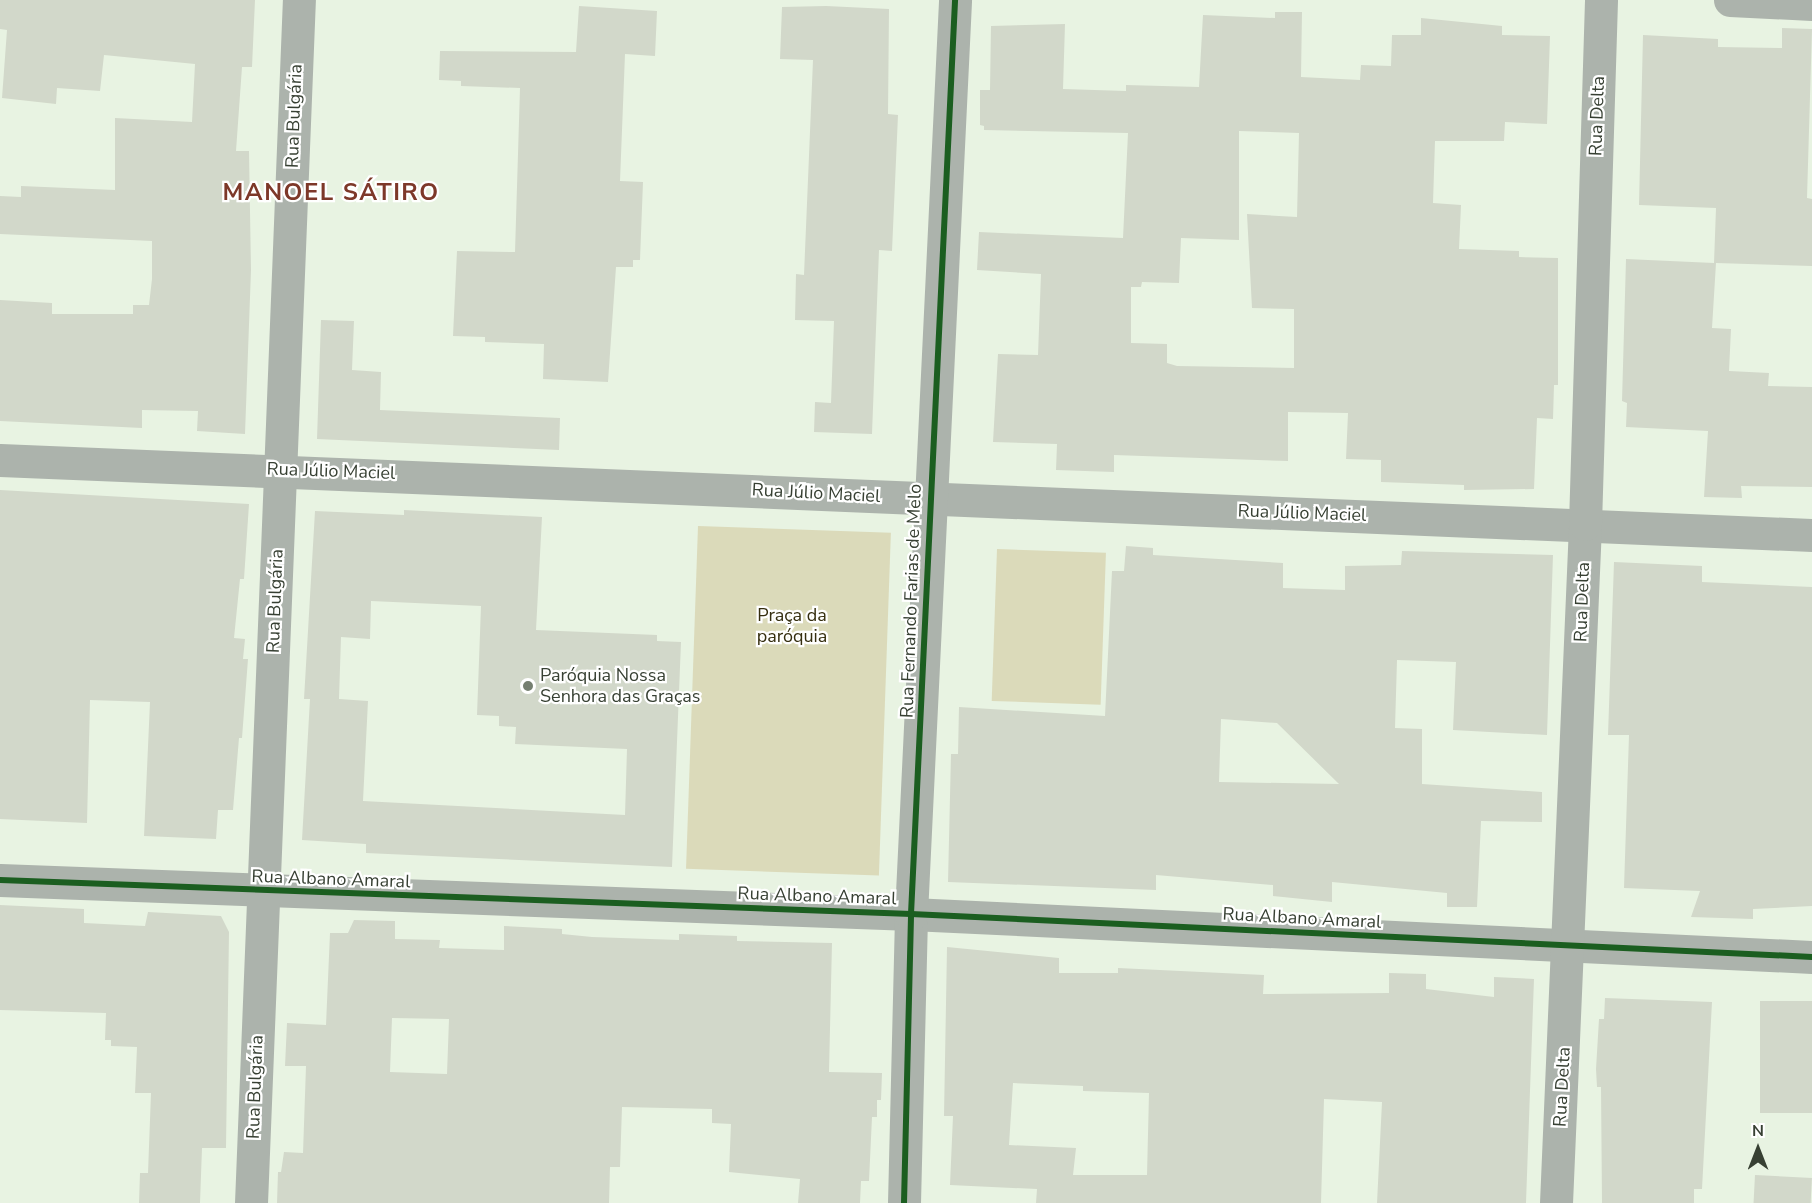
<!DOCTYPE html>
<html>
<head>
<meta charset="utf-8">
<style>
  body { margin:0 }
  #map { position:relative; width:1812px; height:1203px; overflow:hidden; background:#e8f3e2; font-family:"Nunito Sans",sans-serif }
  div>[style] { position:absolute }
  .green>* { inset:0; background:#dbdaba; transform-origin:0 0 }
  .building>* { inset:0; background:#d2d8ca; transform-origin:0 0 }
  .minor>* { height:33px; margin:-16.5px; padding:0 16.5px; transform-origin:16.5px; border-radius:16.5px; background:#acb3ac }
  .cycleway>* { height:6px; margin:-3px; padding:0 3px; transform-origin:3px; border-radius:3px; background:#1b5e20 }
  .dots>* { width:16px; height:16px; translate:-50% -50%; box-sizing:border-box; border:3px solid #fff; border-radius:50% }
  span { translate:-50% -50%; white-space:nowrap; text-align:center; line-height:1.15; -webkit-text-stroke:4.5px #fff; paint-order:stroke }
  .street-label { font-size:18px; color:#374033 }
  .park-label { font-size:18px; color:#352e0f }
  .poi-label { font-size:18px; color:#374033 }
  .left { translate:0 -50%; text-align:left }
  .district-label { font-size:24px; color:#7d3829; font-weight:700; letter-spacing:1.5px }
  .north { position:absolute; left:1728px; top:1119px; width:60px; height:60px; -webkit-text-stroke:4px #fff; paint-order:stroke; rotate:0deg; font-size:16px; font-weight:700; line-height:24px; text-align:center; color:#374033 }
  .north::after { content:''; display:block; margin:auto; width:21px; height:27px; background:#374033; clip-path:polygon(50% 0,100% 100%,50% 72%,0 100%) }
</style>
</head>
<body>
<div id="map">
  <div class="green">
    <div style="left:698px;top:526px;width:193px;height:343px;rotate:2deg"></div>
    <div style="left:997px;top:549px;width:109px;height:152px;rotate:2deg"></div>
  </div>
  <div class="building">
    <div style="clip-path:polygon(0 0,255px 0,252px 67px,242px 67px,236px 151px,249px 151px,251px 270px,245px 434px,197px 431px,198px 411px,142px 410px,142px 428px,0 421px,0 300px,52px 303px,52px 314px,133px 314px,133px 305px,149px 305px,152px 279px,152px 241px,0 234px,0 196px,21px 197px,21px 186px,115px 190px,115px 118px,192px 122px,195px 64px,104px 55px,100px 91px,57px 88px,56px 104px,2px 98px,7px 30px,0 29px)"></div>
    <div style="clip-path:polygon(579px 6px,657px 11px,655px 56px,625px 54px,620px 181px,643px 182px,640px 260px,633px 260px,633px 267px,616px 267px,608px 382px,543px 379px,544px 344px,485px 342px,485px 337px,453px 336px,457px 251px,515px 252px,520px 88px,461px 86px,461px 81px,439px 80px,440px 51px,576px 52px)"></div>
    <div style="clip-path:polygon(826px 6px,889px 9px,888px 114px,898px 115px,892px 251px,879px 250px,872px 434px,814px 432px,815px 402px,831px 403px,834px 321px,795px 320px,796px 274px,804px 275px,813px 60px,780px 59px,782px 7px)"></div>
    <div style="clip-path:polygon(evenodd,1275px 12px,1302px 12px,1301px 77px,1360px 80px,1361px 65px,1391px 66px,1392px 35px,1421px 35px,1421px 18px,1502px 26px,1502px 35px,1550px 36px,1547px 124px,1505px 122px,1504px 141px,1435px 141px,1433px 203px,1461px 205px,1459px 249px,1519px 251px,1519px 257px,1558px 258px,1558px 385px,1554px 385px,1553px 419px,1537px 418px,1534px 489px,1464px 490px,1464px 485px,1381px 482px,1381px 460px,1346px 459px,1348px 413px,1288px 412px,1288px 461px,1114px 455px,1114px 472px,1056px 470px,1057px 444px,993px 442px,998px 354px,1038px 355px,1041px 274px,977px 270px,979px 232px,1123px 238px,1128px 133px,984px 130px,984px 126px,980px 125px,980px 90px,990px 90px,991px 26px,1065px 24px,1063px 89px,1126px 91px,1126px 85px,1199px 87px,1203px 15px,1275px 18px,1275px 12px,1239px 131px,1299px 133px,1297px 217px,1247px 214px,1252px 308px,1294px 309px,1294px 368px,1177px 366px,1167px 363px,1167px 344px,1131px 343px,1131px 287px,1141px 287px,1142px 282px,1179px 283px,1181px 238px,1239px 240px,1239px 131px)"></div>
    <div style="clip-path:polygon(1782px 28px,1812px 29px,1807px 198px,1812px 199px,1812px 266px,1716px 263px,1712px 328px,1731px 329px,1729px 371px,1769px 373px,1768px 386px,1812px 387px,1812px 487px,1741px 486px,1742px 498px,1704px 497px,1708px 431px,1626px 427px,1627px 403px,1622px 401px,1626px 259px,1714px 263px,1716px 208px,1639px 205px,1643px 35px,1718px 39px,1718px 47px,1782px 48px)"></div>
    <div style="clip-path:polygon(321px 320px,354px 321px,352px 370px,381px 372px,380px 410px,560px 418px,559px 450px,317px 439px)"></div>
    <div style="clip-path:polygon(0 490px,249px 504px,244px 579px,240px 579px,234px 638px,245px 639px,243px 659px,248px 659px,242px 738px,239px 738px,233px 810px,218px 810px,216px 839px,144px 836px,150px 702px,90px 700px,87px 823px,0 819px)"></div>
    <div style="clip-path:polygon(evenodd,404px 510px,542px 517px,536px 630px,657px 635px,657px 641px,681px 642px,672px 867px,366px 853px,366px 844px,302px 840px,310px 699px,304px 699px,315px 511px,404px 515px,404px 510px,371px 601px,481px 606px,477px 715px,499px 716px,499px 726px,516px 727px,515px 744px,627px 749px,625px 815px,363px 801px,368px 701px,339px 699px,341px 637px,370px 639px,371px 601px)"></div>
    <div style="clip-path:polygon(evenodd,1126px 546px,1153px 548px,1153px 555px,1283px 563px,1283px 588px,1345px 590px,1345px 566px,1401px 565px,1402px 551px,1553px 555px,1547px 735px,1453px 730px,1456px 662px,1397px 660px,1395px 728px,1422px 729px,1422px 784px,1542px 792px,1542px 822px,1481px 821px,1477px 907px,1447px 907px,1447px 893px,1332px 882px,1332px 902px,1273px 896px,1273px 885px,1156px 875px,1156px 890px,948px 882px,951px 754px,958px 754px,959px 707px,1105px 716px,1112px 571px,1124px 571px,1126px 546px,1221px 719px,1277px 723px,1339px 784px,1219px 782px,1221px 719px)"></div>
    <div style="clip-path:polygon(1614px 562px,1702px 566px,1702px 582px,1812px 587px,1812px 906px,1753px 909px,1753px 919px,1691px 917px,1700px 891px,1624px 888px,1629px 735px,1608px 735px)"></div>
    <div style="clip-path:polygon(0 905px,84px 909px,84px 923px,145px 926px,148px 912px,221px 916px,229px 932px,226px 1148px,202px 1148px,200px 1203px,139px 1203px,140px 1173px,148px 1173px,151px 1093px,135px 1093px,137px 1047px,111px 1046px,111px 1040px,105px 1040px,106px 1013px,0 1010px)"></div>
    <div style="clip-path:polygon(evenodd,354px 920px,395px 921px,395px 939px,440px 940px,439px 948px,504px 950px,504px 926px,562px 929px,562px 934px,592px 937px,679px 940px,679px 934px,737px 936px,737px 941px,832px 943px,829px 1072px,882px 1073px,881px 1100px,877px 1100px,877px 1117px,872px 1117px,869px 1181px,861px 1181px,860px 1203px,798px 1203px,800px 1179px,729px 1172px,731px 1124px,712px 1123px,712px 1109px,622px 1107px,620px 1167px,610px 1167px,609px 1203px,277px 1203px,278px 1172px,281px 1172px,284px 1152px,303px 1153px,306px 1066px,285px 1066px,287px 1023px,326px 1025px,330px 933px,348px 933px,354px 920px,392px 1018px,449px 1019px,447px 1074px,390px 1072px,392px 1018px)"></div>
    <div style="clip-path:polygon(evenodd,947px 947px,1059px 958px,1059px 973px,1118px 973px,1118px 968px,1264px 975px,1263px 994px,1389px 993px,1389px 973px,1426px 974px,1426px 989px,1494px 997px,1494px 977px,1534px 979px,1526px 1203px,1377px 1203px,1382px 1102px,1324px 1099px,1321px 1203px,1036px 1203px,1037px 1189px,950px 1185px,953px 1116px,944px 1116px,947px 947px,1013px 1083px,1083px 1086px,1083px 1091px,1149px 1093px,1147px 1175px,1073px 1175px,1076px 1148px,1009px 1145px,1013px 1083px)"></div>
    <div style="clip-path:polygon(1605px 998px,1712px 1002px,1702px 1189px,1694px 1189px,1694px 1203px,1602px 1203px,1601px 1087px,1597px 1087px,1596px 1069px,1599px 1019px,1604px 1019px)"></div>
    <div style="left:1760px;top:1001px;width:52px;height:112px"></div>
    <div style="left:1755px;top:1175px;width:57px;height:28px;rotate:3deg"></div>
  </div>
  <div class="minor">
    <div style="left:1730px;top:0;width:82px;rotate:2.8deg"></div>
    <div style="left:0;top:460px;width:1814px;rotate:2.37deg"></div>
    <div style="left:0;top:880px;width:912px;rotate:2.14deg"></div>
    <div style="left:911px;top:914px;width:902px;rotate:2.73deg"></div>
    <div style="left:251px;top:1203px;width:1204px;rotate:-87.72deg"></div>
    <div style="left:904px;top:1203px;width:289px;rotate:-88.6deg"></div>
    <div style="left:911px;top:914px;width:915px;rotate:-87.24deg"></div>
    <div style="left:1556px;top:1203px;width:680px;rotate:-87.55deg"></div>
    <div style="left:1585px;top:524px;width:524px;rotate:-88.25deg"></div>
  </div>
  <div class="cycleway">
    <div style="left:0;top:880px;width:912px;rotate:2.14deg"></div>
    <div style="left:911px;top:914px;width:902px;rotate:2.73deg"></div>
    <div style="left:904px;top:1203px;width:289px;rotate:-88.6deg"></div>
    <div style="left:911px;top:914px;width:915px;rotate:-87.24deg"></div>
  </div>
  <div class="dots">
    <div style="left:528px;top:686px;background:#757f70"></div>
  </div>
  <div class="street-label">
    <span style="left:294px;top:116px;rotate:-88deg">Rua Bulgária</span>
    <span style="left:1597px;top:116px;rotate:-88deg">Rua Delta</span>
    <span style="left:331px;top:471px;rotate:2deg">Rua Júlio Maciel</span>
    <span style="left:816px;top:493px;rotate:3deg">Rua Júlio Maciel</span>
    <span style="left:1302px;top:513px;rotate:2deg">Rua Júlio Maciel</span>
    <span style="left:275px;top:601px;rotate:-88deg">Rua Bulgária</span>
    <span style="left:911px;top:601px;rotate:-88deg">Rua Fernando Farias de Melo</span>
    <span style="left:1582px;top:602px;rotate:-88deg">Rua Delta</span>
    <span style="left:331px;top:879px;rotate:2deg">Rua Albano Amaral</span>
    <span style="left:817px;top:896px;rotate:2deg">Rua Albano Amaral</span>
    <span style="left:1302px;top:918px;rotate:3deg">Rua Albano Amaral</span>
    <span style="left:255px;top:1087px;rotate:-88deg">Rua Bulgária</span>
    <span style="left:1562px;top:1087px;rotate:-87deg">Rua Delta</span>
  </div>
  <div class="park-label">
    <span style="left:792px;top:626px">Praça da<br>paróquia</span>
  </div>
  <div class="poi-label">
    <span class="left" style="left:540px;top:686px">Paróquia Nossa<br>Senhora das Graças</span>
  </div>
  <div class="district-label">
    <span style="left:331px;top:193px">MANOEL SÁTIRO</span>
  </div>
  <div class="north">N</div>
</div>
</body>
</html>
